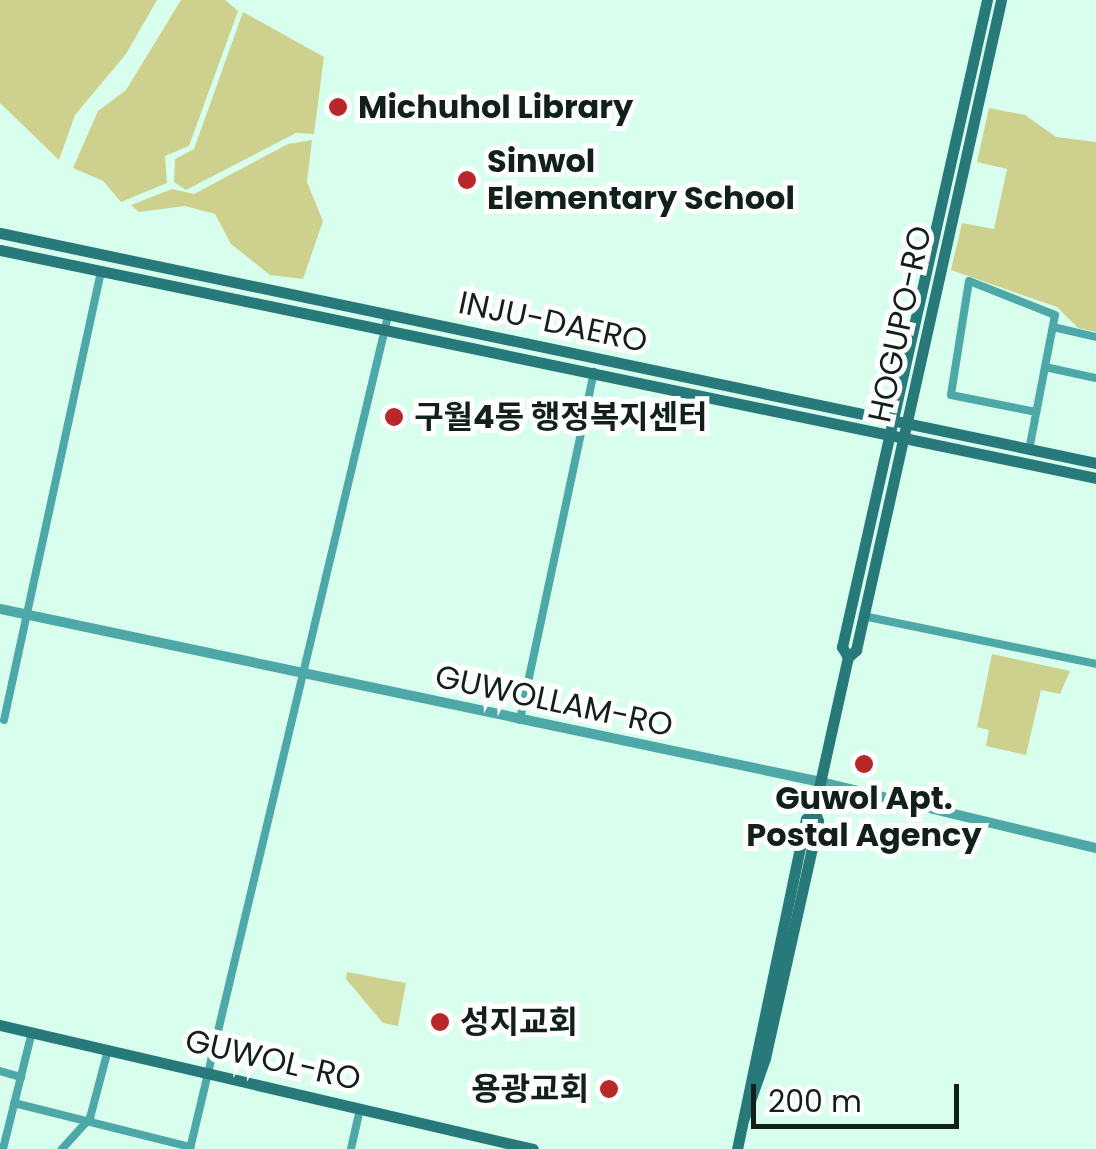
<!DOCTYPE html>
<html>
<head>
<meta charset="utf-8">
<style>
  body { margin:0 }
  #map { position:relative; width:1096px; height:1149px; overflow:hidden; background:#d8feee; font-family:Poppins,"Noto Sans KR",sans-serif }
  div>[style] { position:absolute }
  .green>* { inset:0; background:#cdd18d }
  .minor>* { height:8px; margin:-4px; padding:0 4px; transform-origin:4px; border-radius:4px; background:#4fa8a8 }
  .tertiary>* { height:10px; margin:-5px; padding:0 5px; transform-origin:5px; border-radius:5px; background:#4fa8a8 }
  .secondary>* { height:11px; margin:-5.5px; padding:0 5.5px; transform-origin:5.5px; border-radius:5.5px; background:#27797a }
  .dots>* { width:28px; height:28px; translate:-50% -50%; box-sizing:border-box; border:5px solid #fff; border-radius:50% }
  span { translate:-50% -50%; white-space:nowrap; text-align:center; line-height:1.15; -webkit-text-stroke:10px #fff; paint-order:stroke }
  .poi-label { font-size:32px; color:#12201b; font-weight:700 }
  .left { translate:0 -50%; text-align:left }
  .right { translate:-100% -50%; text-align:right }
  .street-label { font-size:32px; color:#12201b }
  .scale { position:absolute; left:751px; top:1084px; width:208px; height:45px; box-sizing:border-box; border:5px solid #12201b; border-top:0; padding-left:12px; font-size:30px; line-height:35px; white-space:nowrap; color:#12201b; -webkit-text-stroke:8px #fff; paint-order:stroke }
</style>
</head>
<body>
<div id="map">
  <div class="green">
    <div style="clip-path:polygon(0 0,157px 0,126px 54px,75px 115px,59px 160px,0 103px)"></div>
    <div style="clip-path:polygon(181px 0,225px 0,238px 11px,189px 146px,165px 156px,167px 183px,121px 202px,103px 181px,73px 168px,98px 111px,126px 90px)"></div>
    <div style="clip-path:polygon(243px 12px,324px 57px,314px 134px,296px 133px,186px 190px,174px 182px,175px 159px,194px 149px)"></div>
    <div style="clip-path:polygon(989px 108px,1025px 115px,1056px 137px,1096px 142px,1096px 332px,1078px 328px,1057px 307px,951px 270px,962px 223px,994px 229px,1007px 169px,977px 162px)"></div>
    <div style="clip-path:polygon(312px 140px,307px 182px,323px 221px,303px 279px,270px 275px,231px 244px,215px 214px,185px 206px,139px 212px,131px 205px,172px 189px,194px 194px,288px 144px)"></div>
    <div style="clip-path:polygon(992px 654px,1070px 671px,1060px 694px,1041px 690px,1026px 755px,986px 746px,989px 730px,977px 727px)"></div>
    <div style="clip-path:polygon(347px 972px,406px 983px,398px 1026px,383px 1023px,346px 979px)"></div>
  </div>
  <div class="minor">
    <div style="left:1053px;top:327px;width:44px;rotate:13.1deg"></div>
    <div style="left:1045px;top:367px;width:52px;rotate:12.2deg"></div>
    <div style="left:1029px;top:450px;width:137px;rotate:-79.1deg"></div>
    <div style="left:1055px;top:315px;width:92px;rotate:-158.4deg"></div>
    <div style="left:969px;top:281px;width:115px;rotate:99deg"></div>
    <div style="left:951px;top:395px;width:87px;rotate:11.3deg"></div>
    <div style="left:863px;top:616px;width:238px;rotate:11.6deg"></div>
    <div style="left:4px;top:720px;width:458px;rotate:-77.8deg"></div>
    <div style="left:520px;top:720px;width:356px;rotate:-78deg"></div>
    <div style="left:0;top:1071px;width:22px;rotate:16deg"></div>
    <div style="left:14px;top:1103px;width:182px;rotate:14deg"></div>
    <div style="left:3px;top:1149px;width:121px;rotate:-76.1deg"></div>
    <div style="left:62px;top:1149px;width:42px;rotate:-47.9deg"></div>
    <div style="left:90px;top:1118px;width:70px;rotate:-75.2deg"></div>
    <div style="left:190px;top:1149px;width:856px;rotate:-76.63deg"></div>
    <div style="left:351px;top:1149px;width:41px;rotate:-77.3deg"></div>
  </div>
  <div class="tertiary">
    <div style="left:0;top:609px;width:839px;rotate:11.9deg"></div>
    <div style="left:821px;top:782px;width:283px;rotate:13.5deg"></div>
  </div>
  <div class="secondary">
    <div style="left:0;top:233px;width:1120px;rotate:11.85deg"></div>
    <div style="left:0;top:250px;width:1119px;rotate:11.75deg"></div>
    <div style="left:848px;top:657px;width:12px;rotate:-121deg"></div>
    <div style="left:842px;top:647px;width:663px;rotate:-77.37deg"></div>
    <div style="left:0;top:1025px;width:547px;rotate:13.1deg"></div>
    <div style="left:744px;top:1118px;width:64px;rotate:-70.7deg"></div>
    <div style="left:765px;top:1058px;width:243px;rotate:-77.4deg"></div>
    <div style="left:818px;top:821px;width:12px;rotate:-110deg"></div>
    <div style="left:737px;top:1149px;width:337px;rotate:-78.2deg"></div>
    <div style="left:806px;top:819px;width:12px;rotate:-48deg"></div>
    <div style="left:814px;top:810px;width:157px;rotate:-77.5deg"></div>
    <div style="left:848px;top:657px;width:11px;rotate:-41deg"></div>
    <div style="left:856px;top:650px;width:666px;rotate:-77.42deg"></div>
  </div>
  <div class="dots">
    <div style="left:338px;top:107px;background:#b82829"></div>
    <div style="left:467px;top:180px;background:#b82829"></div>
    <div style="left:394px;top:417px;background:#b82829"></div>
    <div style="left:864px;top:764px;background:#b82829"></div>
    <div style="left:440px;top:1022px;background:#b82829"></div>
    <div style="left:609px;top:1089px;background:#b82829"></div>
  </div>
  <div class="poi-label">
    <span class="left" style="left:358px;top:107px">Michuhol Library</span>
    <span class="left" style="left:487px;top:180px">Sinwol<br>Elementary School</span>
    <span class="left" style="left:414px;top:417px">구월4동 행정복지센터</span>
    <span style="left:864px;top:817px">Guwol Apt.<br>Postal Agency</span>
    <span class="left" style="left:460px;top:1022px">성지교회</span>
    <span class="right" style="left:589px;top:1089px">용광교회</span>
  </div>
  <div class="street-label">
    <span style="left:553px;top:322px;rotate:12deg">INJU-DAERO</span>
    <span style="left:900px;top:324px;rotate:-78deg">HOGUPO-RO</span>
    <span style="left:554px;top:701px;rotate:12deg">GUWOLLAM-RO</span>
    <span style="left:273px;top:1060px;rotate:13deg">GUWOL-RO</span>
  </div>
  <div class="scale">200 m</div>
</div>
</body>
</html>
